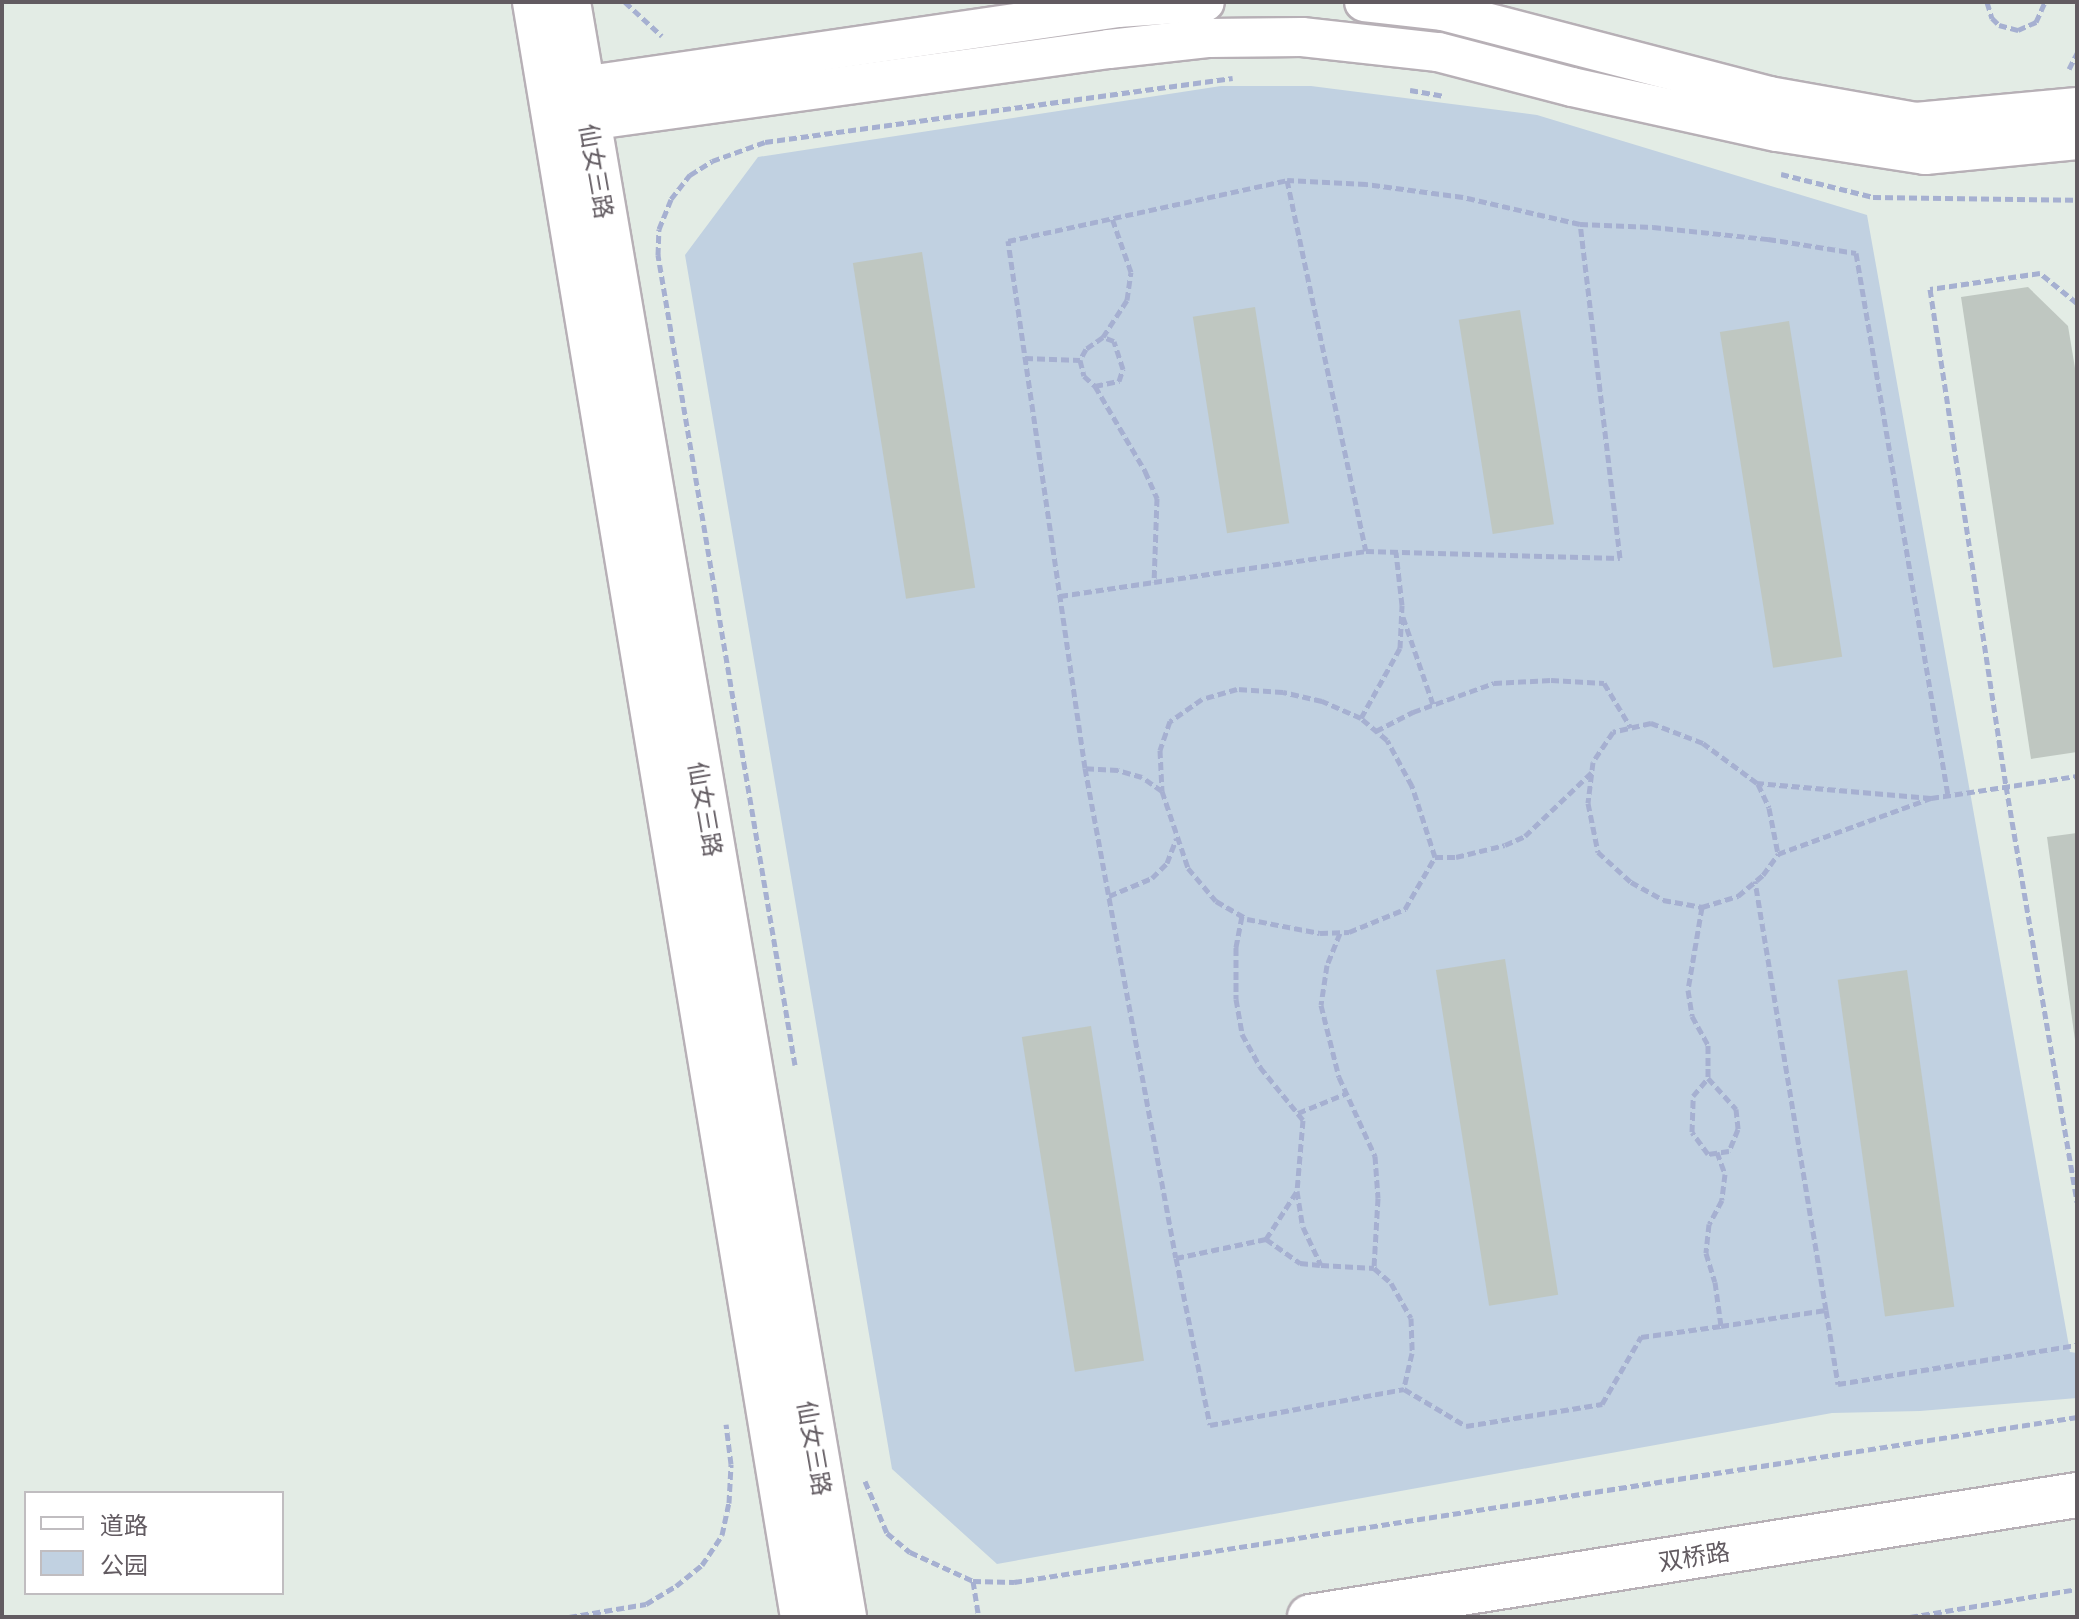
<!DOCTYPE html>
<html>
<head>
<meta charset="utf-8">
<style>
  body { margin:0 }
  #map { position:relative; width:2079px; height:1619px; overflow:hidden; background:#e3ece5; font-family:"Open Sans","Noto Sans SC",sans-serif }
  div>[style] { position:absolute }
  .green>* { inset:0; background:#c1d1e1 }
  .building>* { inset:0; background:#bfc7c1; transform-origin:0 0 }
  .path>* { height:5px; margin-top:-2.5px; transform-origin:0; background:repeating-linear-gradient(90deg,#a6b0d1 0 8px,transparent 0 12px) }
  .roads { filter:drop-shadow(2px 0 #b7b0b6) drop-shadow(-2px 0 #b7b0b6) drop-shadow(0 2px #b7b0b6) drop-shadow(0 -2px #b7b0b6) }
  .minor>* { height:38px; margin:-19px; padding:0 19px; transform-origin:19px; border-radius:19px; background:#fff }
  .tertiary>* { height:44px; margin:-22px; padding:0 22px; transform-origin:22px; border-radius:22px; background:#fff }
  span { translate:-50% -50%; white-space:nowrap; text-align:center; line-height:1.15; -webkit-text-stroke:7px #fff; paint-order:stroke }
  .street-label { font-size:24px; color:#625b61 }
  .frame { position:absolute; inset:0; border:4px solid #625b61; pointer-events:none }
  .legend { position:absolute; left:24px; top:1491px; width:260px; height:104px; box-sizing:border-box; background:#fff; border:2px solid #c0bdc0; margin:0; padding:10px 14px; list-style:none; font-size:24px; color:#625b61 }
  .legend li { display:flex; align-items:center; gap:16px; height:40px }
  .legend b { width:40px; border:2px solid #c0bdc0 }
</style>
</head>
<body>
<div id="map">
  <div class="green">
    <div style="clip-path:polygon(1221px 86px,1311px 86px,1537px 115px,1867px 215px,2070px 1352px,2077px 1353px,2077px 1398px,1920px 1411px,1832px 1413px,997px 1564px,892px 1469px,685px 255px,758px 157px)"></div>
  </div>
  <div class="building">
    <div style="left:922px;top:252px;width:340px;height:70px;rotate:81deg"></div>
    <div style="clip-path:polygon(2028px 287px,2068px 326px,2077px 380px,2077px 752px,2031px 759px,1961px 297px)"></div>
    <div style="left:1255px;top:307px;width:219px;height:63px;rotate:81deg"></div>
    <div style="left:1520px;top:310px;width:217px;height:62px;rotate:81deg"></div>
    <div style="left:1789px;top:321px;width:340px;height:70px;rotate:81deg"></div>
    <div style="clip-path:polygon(2077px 833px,2077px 1040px,2075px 1040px,2047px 837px)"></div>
    <div style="left:1505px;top:959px;width:340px;height:70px;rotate:81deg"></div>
    <div style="left:1907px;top:970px;width:340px;height:70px;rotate:82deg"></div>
    <div style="left:1091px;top:1026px;width:339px;height:70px;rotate:81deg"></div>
  </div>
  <div class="path">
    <div style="left:625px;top:2px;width:50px;rotate:42.6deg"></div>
    <div style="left:1987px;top:2px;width:17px;rotate:73deg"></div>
    <div style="left:1992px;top:18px;width:10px;rotate:45deg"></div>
    <div style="left:1999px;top:25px;width:20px;rotate:15deg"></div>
    <div style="left:2018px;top:30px;width:20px;rotate:-24deg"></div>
    <div style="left:2036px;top:22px;width:22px;rotate:-66deg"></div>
    <div style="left:2069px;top:69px;width:18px;rotate:-63deg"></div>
    <div style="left:1410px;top:90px;width:35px;rotate:10deg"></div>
    <div style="left:1781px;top:174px;width:95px;rotate:14deg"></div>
    <div style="left:1873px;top:197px;width:204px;rotate:0.8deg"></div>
    <div style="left:1580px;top:224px;width:73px;rotate:2.4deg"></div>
    <div style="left:1653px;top:227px;width:116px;rotate:6deg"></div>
    <div style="left:1768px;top:239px;width:89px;rotate:9deg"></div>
    <div style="left:1856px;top:253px;width:550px;rotate:80.37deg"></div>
    <div style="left:2077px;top:303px;width:48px;rotate:-141deg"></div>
    <div style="left:2040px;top:273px;width:111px;rotate:171.7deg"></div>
    <div style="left:1930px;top:289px;width:503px;rotate:81.31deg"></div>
    <div style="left:2006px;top:786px;width:422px;rotate:80.3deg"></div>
    <div style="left:1103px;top:337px;width:21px;rotate:145deg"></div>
    <div style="left:1086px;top:349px;width:13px;rotate:119deg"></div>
    <div style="left:1080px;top:360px;width:16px;rotate:76deg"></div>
    <div style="left:1084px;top:376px;width:15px;rotate:42deg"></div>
    <div style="left:1095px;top:386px;width:25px;rotate:-12deg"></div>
    <div style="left:1119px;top:381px;width:13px;rotate:-72deg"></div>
    <div style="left:1123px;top:369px;width:29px;rotate:-108deg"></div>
    <div style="left:1114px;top:341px;width:12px;rotate:-160deg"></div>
    <div style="left:1103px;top:337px;width:44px;rotate:-57deg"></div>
    <div style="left:1127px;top:300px;width:28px;rotate:-82deg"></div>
    <div style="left:1131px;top:272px;width:57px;rotate:-109.4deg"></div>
    <div style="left:1025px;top:358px;width:55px;rotate:2.1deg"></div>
    <div style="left:1095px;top:386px;width:99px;rotate:59.5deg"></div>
    <div style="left:1145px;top:471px;width:30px;rotate:66deg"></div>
    <div style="left:1157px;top:498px;width:84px;rotate:92deg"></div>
    <div style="left:1154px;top:582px;width:214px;rotate:-8.3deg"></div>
    <div style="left:1060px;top:596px;width:95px;rotate:-8.5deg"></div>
    <div style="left:1403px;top:617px;width:92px;rotate:71deg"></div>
    <div style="left:1361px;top:718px;width:80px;rotate:-60.9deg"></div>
    <div style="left:1400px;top:648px;width:43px;rotate:-87.3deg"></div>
    <div style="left:1402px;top:605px;width:53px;rotate:-96.5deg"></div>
    <div style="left:1376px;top:731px;width:42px;rotate:-27.2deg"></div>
    <div style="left:1413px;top:712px;width:86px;rotate:-19.7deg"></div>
    <div style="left:1494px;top:683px;width:57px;rotate:-3deg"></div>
    <div style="left:1551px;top:680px;width:53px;rotate:3.2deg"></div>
    <div style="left:1604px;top:683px;width:52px;rotate:59deg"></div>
    <div style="left:1085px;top:768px;width:498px;rotate:79.5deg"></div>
    <div style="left:1176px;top:1258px;width:92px;rotate:-11.9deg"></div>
    <div style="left:1266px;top:1239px;width:57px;rotate:-57.1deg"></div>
    <div style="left:1758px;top:784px;width:26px;rotate:65deg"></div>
    <div style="left:1769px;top:808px;width:47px;rotate:78.9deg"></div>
    <div style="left:1162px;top:791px;width:24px;rotate:-145deg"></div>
    <div style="left:1142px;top:777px;width:25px;rotate:-164deg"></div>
    <div style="left:1118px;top:770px;width:33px;rotate:-177deg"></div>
    <div style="left:1085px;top:768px;width:533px;rotate:-98.31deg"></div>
    <div style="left:1008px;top:241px;width:286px;rotate:-12.3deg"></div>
    <div style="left:1287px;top:180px;width:379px;rotate:78deg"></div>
    <div style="left:1366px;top:551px;width:254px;rotate:1.6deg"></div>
    <div style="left:1620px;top:558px;width:336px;rotate:-96.8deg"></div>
    <div style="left:1580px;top:224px;width:120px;rotate:-167deg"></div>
    <div style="left:1463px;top:197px;width:98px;rotate:-172.4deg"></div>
    <div style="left:1366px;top:184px;width:79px;rotate:-177.1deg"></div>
    <div style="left:1931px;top:798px;width:175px;rotate:-175.1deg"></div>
    <div style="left:1757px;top:783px;width:67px;rotate:-143.5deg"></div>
    <div style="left:1703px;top:743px;width:56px;rotate:-159deg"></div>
    <div style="left:1651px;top:723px;width:39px;rotate:167deg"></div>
    <div style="left:1613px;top:732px;width:36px;rotate:124deg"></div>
    <div style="left:1593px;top:762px;width:41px;rotate:97deg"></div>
    <div style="left:1588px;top:803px;width:50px;rotate:78.5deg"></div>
    <div style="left:1598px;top:852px;width:45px;rotate:42.3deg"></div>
    <div style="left:1631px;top:882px;width:37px;rotate:29deg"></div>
    <div style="left:1663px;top:900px;width:40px;rotate:10deg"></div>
    <div style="left:1702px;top:907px;width:38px;rotate:-17deg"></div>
    <div style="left:1738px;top:896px;width:33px;rotate:-40deg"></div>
    <div style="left:1763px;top:875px;width:26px;rotate:-54deg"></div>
    <div style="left:1778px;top:854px;width:163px;rotate:-20.1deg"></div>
    <div style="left:1931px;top:798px;width:148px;rotate:-8.6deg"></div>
    <div style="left:1435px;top:857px;width:75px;rotate:-107.9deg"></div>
    <div style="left:1412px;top:786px;width:52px;rotate:-118.5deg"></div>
    <div style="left:1387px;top:740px;width:34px;rotate:-140deg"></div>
    <div style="left:1361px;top:718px;width:43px;rotate:-156.4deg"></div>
    <div style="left:1322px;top:701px;width:40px;rotate:-167deg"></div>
    <div style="left:1283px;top:692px;width:46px;rotate:-176.3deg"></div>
    <div style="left:1237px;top:689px;width:36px;rotate:164deg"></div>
    <div style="left:1202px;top:699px;width:39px;rotate:145deg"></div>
    <div style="left:1170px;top:721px;width:31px;rotate:109deg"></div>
    <div style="left:1160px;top:750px;width:41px;rotate:87.2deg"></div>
    <div style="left:1162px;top:791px;width:81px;rotate:71.3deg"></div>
    <div style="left:1188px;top:868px;width:43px;rotate:49.7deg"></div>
    <div style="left:1216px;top:901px;width:36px;rotate:30deg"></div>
    <div style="left:1247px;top:919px;width:74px;rotate:10.9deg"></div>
    <div style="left:1320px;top:933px;width:29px;rotate:-2deg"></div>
    <div style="left:1349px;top:932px;width:61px;rotate:-22.3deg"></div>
    <div style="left:1405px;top:909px;width:60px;rotate:-60deg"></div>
    <div style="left:1435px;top:857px;width:21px"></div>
    <div style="left:1456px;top:857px;width:50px;rotate:-13.8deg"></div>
    <div style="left:1505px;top:845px;width:22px;rotate:-24deg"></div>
    <div style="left:1525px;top:836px;width:93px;rotate:-43.7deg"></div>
    <div style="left:1109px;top:896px;width:47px;rotate:-22.7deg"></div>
    <div style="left:1152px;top:878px;width:21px;rotate:-45deg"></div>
    <div style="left:1167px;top:863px;width:26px;rotate:-69deg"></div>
    <div style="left:1702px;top:907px;width:84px;rotate:99.6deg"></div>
    <div style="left:1688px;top:990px;width:26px;rotate:81deg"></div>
    <div style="left:1692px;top:1016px;width:33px;rotate:61deg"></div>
    <div style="left:1708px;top:1045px;width:33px;rotate:90deg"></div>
    <div style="left:1708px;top:1078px;width:42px;rotate:47.9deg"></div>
    <div style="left:1736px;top:1109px;width:20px;rotate:84deg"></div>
    <div style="left:1738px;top:1129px;width:24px;rotate:112deg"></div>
    <div style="left:1729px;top:1151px;width:21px;rotate:172deg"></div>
    <div style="left:1708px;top:1154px;width:27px;rotate:-126deg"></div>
    <div style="left:1692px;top:1132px;width:36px;rotate:-88deg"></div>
    <div style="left:1693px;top:1096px;width:23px;rotate:-50deg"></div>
    <div style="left:1242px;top:916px;width:32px;rotate:101deg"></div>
    <div style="left:1236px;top:947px;width:52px;rotate:90deg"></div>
    <div style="left:1236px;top:999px;width:36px;rotate:80deg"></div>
    <div style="left:1242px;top:1034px;width:38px;rotate:61deg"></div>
    <div style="left:1260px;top:1067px;width:68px;rotate:50.9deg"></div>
    <div style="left:1303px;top:1120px;width:71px;rotate:94.8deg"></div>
    <div style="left:1297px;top:1191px;width:36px;rotate:81deg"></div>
    <div style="left:1303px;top:1227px;width:42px;rotate:64.7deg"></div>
    <div style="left:1321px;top:1265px;width:53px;rotate:3.2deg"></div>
    <div style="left:1340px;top:933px;width:35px;rotate:112deg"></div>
    <div style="left:1327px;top:965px;width:40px;rotate:98.5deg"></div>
    <div style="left:1321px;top:1005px;width:74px;rotate:76deg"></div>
    <div style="left:1339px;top:1077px;width:87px;rotate:65.5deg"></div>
    <div style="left:1375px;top:1156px;width:42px;rotate:85.9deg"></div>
    <div style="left:1378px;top:1198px;width:70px;rotate:93.3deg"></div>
    <div style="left:1374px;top:1268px;width:23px;rotate:41deg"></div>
    <div style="left:1391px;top:1283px;width:40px;rotate:60.3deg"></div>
    <div style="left:1411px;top:1318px;width:35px;rotate:88deg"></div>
    <div style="left:1412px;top:1353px;width:37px;rotate:103deg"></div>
    <div style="left:1404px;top:1389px;width:72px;rotate:30.8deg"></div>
    <div style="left:1466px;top:1426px;width:138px;rotate:-9.2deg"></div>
    <div style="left:1602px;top:1404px;width:78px;rotate:-59.8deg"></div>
    <div style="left:1641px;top:1337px;width:81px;rotate:-7.8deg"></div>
    <div style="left:795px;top:1065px;width:822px;rotate:-99.6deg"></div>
    <div style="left:658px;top:255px;width:26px;rotate:-88deg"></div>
    <div style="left:659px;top:229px;width:32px;rotate:-68deg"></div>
    <div style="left:671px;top:199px;width:31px;rotate:-52deg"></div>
    <div style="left:690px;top:175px;width:26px;rotate:-32deg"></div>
    <div style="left:712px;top:161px;width:56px;rotate:-19.7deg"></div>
    <div style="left:765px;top:142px;width:472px;rotate:-7.8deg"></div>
    <div style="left:1298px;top:1113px;width:53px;rotate:-22.2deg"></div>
    <div style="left:1717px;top:1152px;width:23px;rotate:70deg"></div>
    <div style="left:1725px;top:1174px;width:26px;rotate:97deg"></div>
    <div style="left:1722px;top:1200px;width:27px;rotate:118deg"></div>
    <div style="left:1709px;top:1224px;width:29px;rotate:96deg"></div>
    <div style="left:1706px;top:1253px;width:30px;rotate:73deg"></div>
    <div style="left:1715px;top:1282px;width:44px;rotate:82.2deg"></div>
    <div style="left:1721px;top:1326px;width:106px;rotate:-8.7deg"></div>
    <div style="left:1826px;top:1310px;width:435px;rotate:-99.4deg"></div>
    <div style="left:1266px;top:1239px;width:42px;rotate:35.2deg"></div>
    <div style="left:1300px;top:1263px;width:20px;rotate:6deg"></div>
    <div style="left:1176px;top:1258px;width:170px;rotate:78.5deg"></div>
    <div style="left:1210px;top:1425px;width:197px;rotate:-10.5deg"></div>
    <div style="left:1826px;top:1310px;width:75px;rotate:80.8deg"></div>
    <div style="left:1838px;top:1384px;width:242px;rotate:-9.3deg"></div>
    <div style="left:865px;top:1481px;width:56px;rotate:67.1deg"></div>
    <div style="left:887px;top:1533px;width:30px;rotate:40deg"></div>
    <div style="left:910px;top:1552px;width:69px;rotate:24.7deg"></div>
    <div style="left:973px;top:1581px;width:41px;rotate:1.4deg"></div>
    <div style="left:1014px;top:1582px;width:1076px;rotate:-8.82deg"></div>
    <div style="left:973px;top:1581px;width:36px;rotate:81deg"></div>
    <div style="left:569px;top:1617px;width:78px;rotate:-9.6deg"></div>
    <div style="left:646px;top:1604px;width:35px;rotate:-31deg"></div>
    <div style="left:676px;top:1586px;width:33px;rotate:-39deg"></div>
    <div style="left:702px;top:1565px;width:36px;rotate:-56deg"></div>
    <div style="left:722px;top:1535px;width:33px;rotate:-78deg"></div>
    <div style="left:729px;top:1503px;width:39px;rotate:-87deg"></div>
    <div style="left:731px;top:1464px;width:40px;rotate:-97.1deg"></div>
    <div style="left:1910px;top:1617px;width:169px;rotate:-9.5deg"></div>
  </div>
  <div class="roads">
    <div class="minor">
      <div style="left:1364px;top:2px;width:80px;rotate:6.5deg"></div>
      <div style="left:1443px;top:11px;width:337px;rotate:14.6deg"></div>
      <div style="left:1769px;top:96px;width:149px;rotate:10deg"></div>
      <div style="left:1916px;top:122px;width:162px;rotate:-5.3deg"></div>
      <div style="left:582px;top:86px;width:542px;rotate:-8.28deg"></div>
      <div style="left:1118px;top:8px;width:87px;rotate:-3.9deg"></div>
      <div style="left:588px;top:121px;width:526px;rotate:-7.87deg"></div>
      <div style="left:1109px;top:49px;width:101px;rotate:-6.3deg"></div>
      <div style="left:1209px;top:38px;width:93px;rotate:-0.6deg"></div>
      <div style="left:1302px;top:37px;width:137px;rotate:6.3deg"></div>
      <div style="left:1438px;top:52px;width:138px;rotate:14.6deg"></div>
      <div style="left:1572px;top:87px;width:210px;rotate:12.4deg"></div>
      <div style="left:1777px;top:132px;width:150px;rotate:8.8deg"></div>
      <div style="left:1925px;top:155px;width:153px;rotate:-5.6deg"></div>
    </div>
    <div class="tertiary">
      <div style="left:535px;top:2px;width:1637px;rotate:80.58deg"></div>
      <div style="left:568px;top:2px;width:1638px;rotate:80.3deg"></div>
      <div style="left:1310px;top:1617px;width:777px;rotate:-9.04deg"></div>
    </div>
  </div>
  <div class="street-label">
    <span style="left:597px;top:171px;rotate:80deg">仙女三路</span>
    <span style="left:706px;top:809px;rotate:80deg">仙女三路</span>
    <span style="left:815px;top:1448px;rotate:80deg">仙女三路</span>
    <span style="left:1694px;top:1556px;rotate:-9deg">双桥路</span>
  </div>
  <div class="frame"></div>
  <ul class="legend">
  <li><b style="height:10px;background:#fff"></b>道路</li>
  <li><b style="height:22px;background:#c1d1e1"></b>公园</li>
  </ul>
</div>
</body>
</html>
